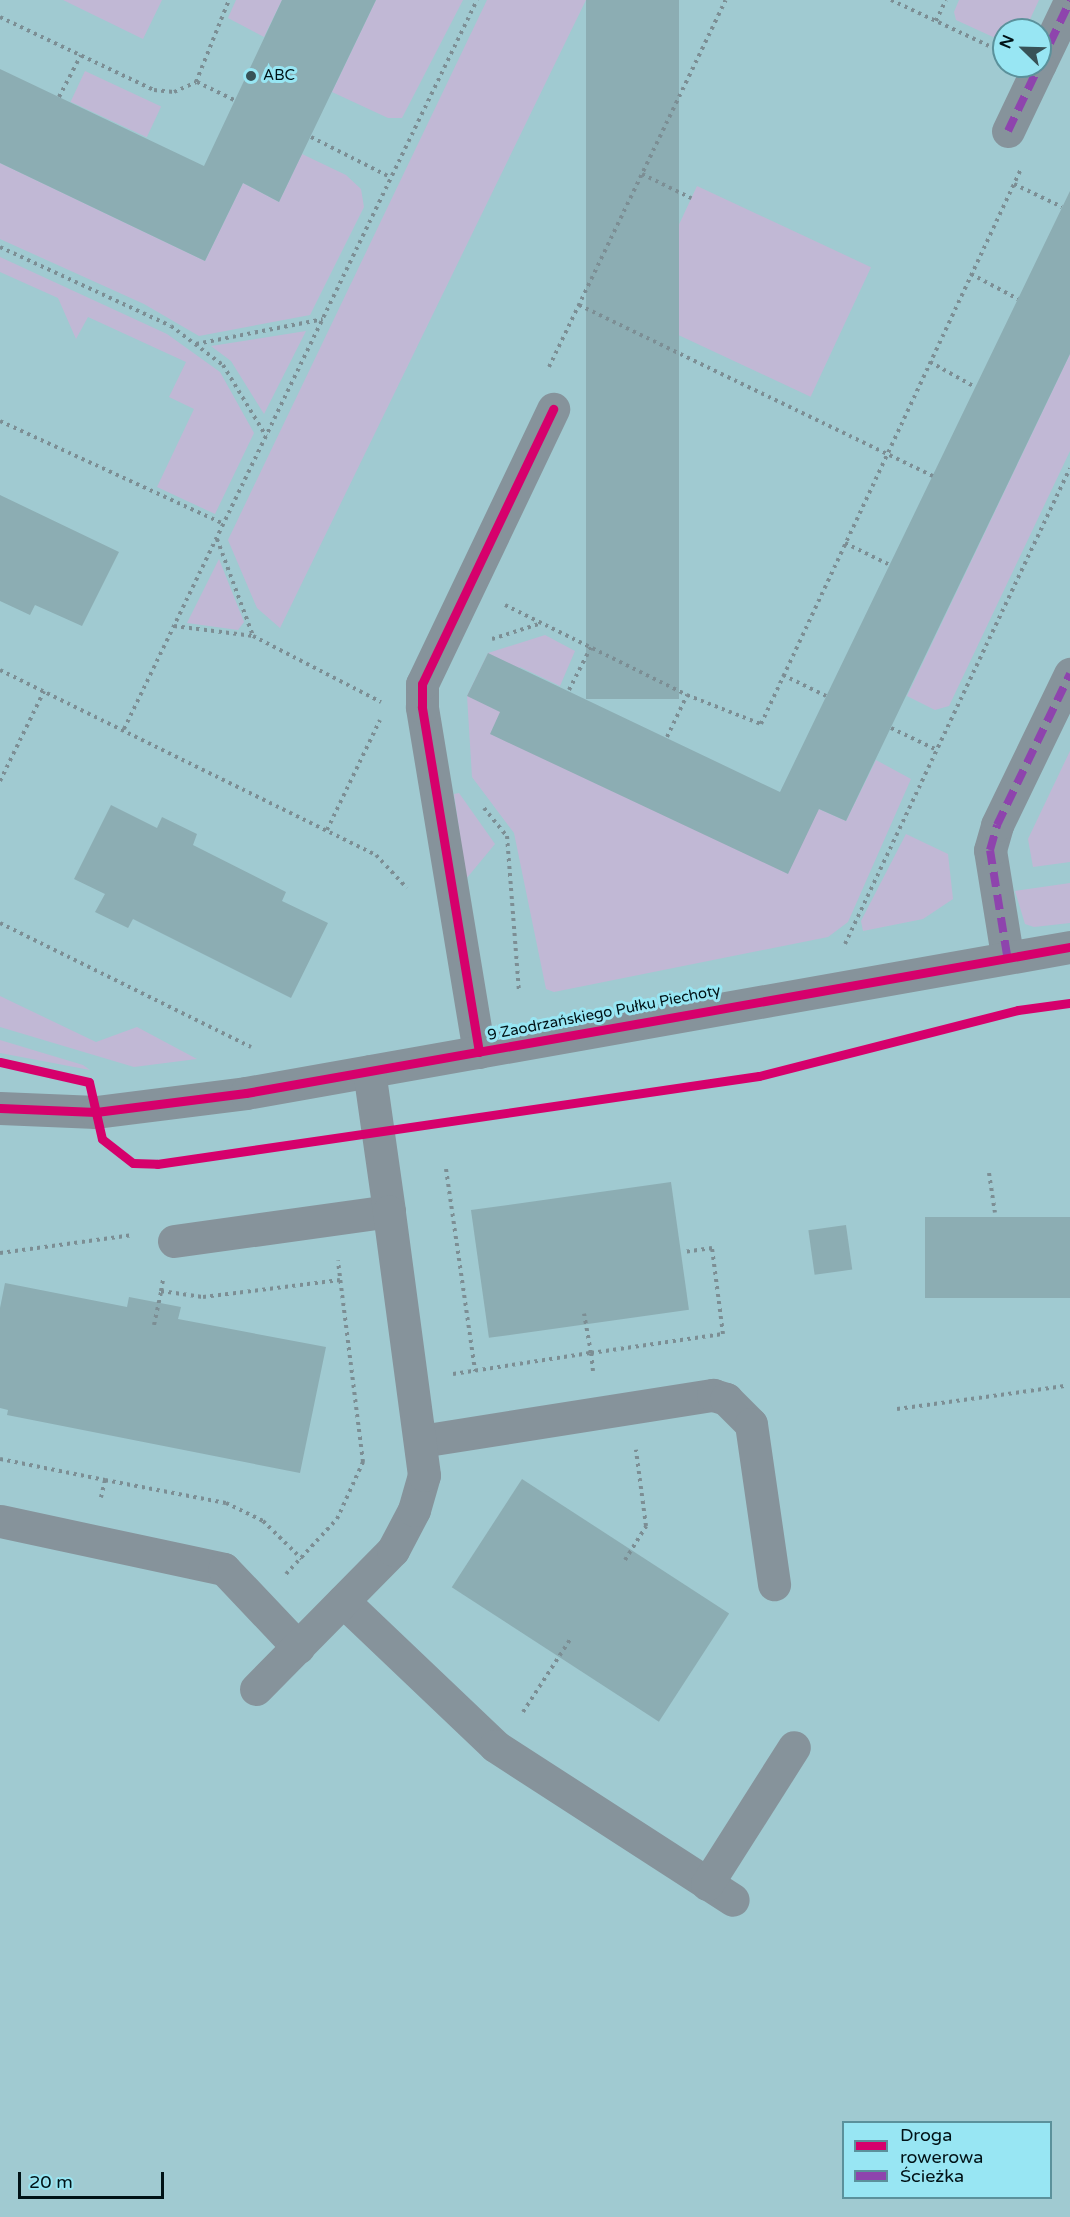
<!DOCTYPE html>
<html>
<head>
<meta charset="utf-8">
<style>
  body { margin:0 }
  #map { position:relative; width:1070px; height:2217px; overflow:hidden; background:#a0cad1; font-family:"Varela Round",sans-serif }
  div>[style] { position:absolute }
  .green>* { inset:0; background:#c1b8d5; transform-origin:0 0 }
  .building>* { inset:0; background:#8cadb3; transform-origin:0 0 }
  .path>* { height:4px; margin-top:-2px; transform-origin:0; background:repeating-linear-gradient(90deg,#7c8e94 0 3px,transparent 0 7.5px) }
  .minor>* { height:33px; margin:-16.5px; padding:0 16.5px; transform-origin:16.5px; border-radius:16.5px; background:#86939b }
  .quiet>* { height:8px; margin-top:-4px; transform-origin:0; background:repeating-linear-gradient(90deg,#8e44ad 0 15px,transparent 0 23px) }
  .cycleway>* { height:9px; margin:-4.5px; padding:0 4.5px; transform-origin:4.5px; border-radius:4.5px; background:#d6006c }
  .dots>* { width:16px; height:16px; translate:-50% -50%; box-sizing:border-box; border:3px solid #98e6f3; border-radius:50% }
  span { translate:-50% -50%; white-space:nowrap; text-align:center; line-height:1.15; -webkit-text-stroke:6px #98e6f3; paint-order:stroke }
  .poi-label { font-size:15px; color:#001216 }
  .left { translate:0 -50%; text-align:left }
  .street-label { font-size:15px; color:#001216 }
  .legend { position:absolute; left:842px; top:2121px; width:210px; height:78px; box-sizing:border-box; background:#98e6f3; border:2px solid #5b919b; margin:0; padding:8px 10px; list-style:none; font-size:18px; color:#001216 }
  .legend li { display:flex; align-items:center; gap:12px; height:30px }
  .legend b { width:30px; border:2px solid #5b919b }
  .north { position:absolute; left:992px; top:18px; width:60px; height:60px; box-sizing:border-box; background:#98e6f3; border:2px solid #5b919b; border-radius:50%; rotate:293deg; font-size:16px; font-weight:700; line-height:24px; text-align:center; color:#001216 }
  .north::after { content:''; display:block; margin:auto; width:21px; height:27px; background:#385257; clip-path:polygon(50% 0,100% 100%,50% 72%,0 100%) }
  .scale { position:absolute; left:18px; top:2172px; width:146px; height:27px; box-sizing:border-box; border:3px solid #001216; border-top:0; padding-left:8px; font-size:18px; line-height:21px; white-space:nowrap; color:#001216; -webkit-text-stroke:4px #98e6f3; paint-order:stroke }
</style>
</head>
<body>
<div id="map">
  <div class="green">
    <div style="clip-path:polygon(63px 0,162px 0,143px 39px)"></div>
    <div style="clip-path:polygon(236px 0,282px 0,264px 37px,228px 18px)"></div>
    <div style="clip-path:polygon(376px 0,463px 0,402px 118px,388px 118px,332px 92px)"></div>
    <div style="clip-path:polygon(487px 0,586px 0,280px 628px,257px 608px,228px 540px)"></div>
    <div style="clip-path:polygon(959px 0,1039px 0,1025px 30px,1004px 30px,1004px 42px,956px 20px,954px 12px)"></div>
    <div style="left:85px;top:71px;width:84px;height:34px;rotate:25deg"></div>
    <div style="clip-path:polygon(302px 154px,346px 175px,361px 189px,364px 207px,310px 315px,199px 336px,144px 304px,0 239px,0 163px,205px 261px,243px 183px,279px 202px)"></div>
    <div style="left:697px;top:186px;width:192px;height:143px;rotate:25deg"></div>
    <div style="clip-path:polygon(0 257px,167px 334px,220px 372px,254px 433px,215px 514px,157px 487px,194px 409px,169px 397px,186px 362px,88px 317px,76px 339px,58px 298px,0 272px)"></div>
    <div style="clip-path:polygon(306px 331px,264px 414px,231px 361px,211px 346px)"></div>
    <div style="clip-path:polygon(1070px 354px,1070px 451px,949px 706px,935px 710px,907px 696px)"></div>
    <div style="clip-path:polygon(219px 559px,244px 622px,238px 630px,187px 623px)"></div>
    <div style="clip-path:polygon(545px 635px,575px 651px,560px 686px,520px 667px,491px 734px,819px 809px,846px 821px,876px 760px,911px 779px,848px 922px,828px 937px,554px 992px,546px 989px,514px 833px,472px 777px,467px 696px,488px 653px)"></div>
    <div style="clip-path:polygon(1070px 751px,1070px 862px,1033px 867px,1028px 839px)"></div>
    <div style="clip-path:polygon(459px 793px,495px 844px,466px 879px,454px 794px)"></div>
    <div style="clip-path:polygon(906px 834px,948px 854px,953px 899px,923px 919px,863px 931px,861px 921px)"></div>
    <div style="clip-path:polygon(1070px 883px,1070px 923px,1034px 927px,1025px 924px,1015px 891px)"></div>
    <div style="clip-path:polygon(0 996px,96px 1042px,137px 1027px,197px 1059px,134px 1067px,0 1027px)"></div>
    <div style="clip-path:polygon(0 1040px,83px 1065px,90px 1070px,0 1053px)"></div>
  </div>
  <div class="building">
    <div style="clip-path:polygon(282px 0,376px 0,279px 202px,243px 183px,205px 261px,0 163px,0 69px,204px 166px)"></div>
    <div style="left:586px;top:0;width:93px;height:699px"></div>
    <div style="clip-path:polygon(1070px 191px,1070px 354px,846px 821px,819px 809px,788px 874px,490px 734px,500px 712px,467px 696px,488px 653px,780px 792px)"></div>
    <div style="clip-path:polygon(0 495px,119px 552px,82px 626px,35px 605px,30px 615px,0 601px)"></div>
    <div style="clip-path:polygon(111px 805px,157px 828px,162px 817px,197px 834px,193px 845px,286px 892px,282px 901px,328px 923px,291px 998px,133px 919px,128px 928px,95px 912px,105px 894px,74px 879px)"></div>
    <div style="left:671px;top:1182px;width:129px;height:202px;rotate:82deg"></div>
    <div style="left:1070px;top:1217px;width:81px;height:145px;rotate:90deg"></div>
    <div style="left:846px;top:1225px;width:45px;height:38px;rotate:82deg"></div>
    <div style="clip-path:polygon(5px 1283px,127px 1307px,129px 1297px,181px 1307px,178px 1319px,326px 1347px,300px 1473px,7px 1415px,8px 1410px,0 1408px,0 1308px)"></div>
    <div style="left:522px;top:1479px;width:247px;height:129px;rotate:33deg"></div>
  </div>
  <div class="path">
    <div style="left:891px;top:0;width:120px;rotate:25.1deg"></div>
    <div style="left:0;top:17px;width:170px;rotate:25.4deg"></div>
    <div style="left:154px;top:90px;width:20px;rotate:6deg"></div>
    <div style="left:174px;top:92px;width:24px;rotate:-24deg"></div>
    <div style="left:196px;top:82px;width:88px;rotate:-68.1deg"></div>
    <div style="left:936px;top:21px;width:23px;rotate:-65deg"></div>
    <div style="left:197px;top:82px;width:41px;rotate:25.9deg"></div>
    <div style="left:59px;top:97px;width:47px;rotate:-62.4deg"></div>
    <div style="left:311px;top:137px;width:89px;rotate:26.9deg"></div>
    <div style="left:642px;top:174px;width:55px;rotate:26.1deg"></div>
    <div style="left:1014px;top:184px;width:53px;rotate:25.6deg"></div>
    <div style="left:0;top:247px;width:188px;rotate:24.8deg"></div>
    <div style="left:171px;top:326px;width:65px;rotate:36.9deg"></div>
    <div style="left:223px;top:365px;width:83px;rotate:58.8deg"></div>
    <div style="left:971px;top:274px;width:53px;rotate:28deg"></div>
    <div style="left:579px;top:305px;width:393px;rotate:25.8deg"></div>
    <div style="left:196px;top:344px;width:129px;rotate:-11.1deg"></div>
    <div style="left:930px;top:362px;width:51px;rotate:29.1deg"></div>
    <div style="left:549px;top:367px;width:407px;rotate:-64.3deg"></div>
    <div style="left:0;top:421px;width:247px;rotate:24.7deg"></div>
    <div style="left:217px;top:539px;width:103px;rotate:69.6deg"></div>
    <div style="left:253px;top:636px;width:144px;rotate:27.3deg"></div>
    <div style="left:845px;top:543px;width:50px;rotate:26.1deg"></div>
    <div style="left:505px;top:605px;width:203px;rotate:26.3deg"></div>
    <div style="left:687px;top:695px;width:79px;rotate:21.4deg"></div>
    <div style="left:761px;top:724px;width:611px;rotate:-64.9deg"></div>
    <div style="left:174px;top:626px;width:80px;rotate:7.2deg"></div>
    <div style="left:492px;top:639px;width:52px;rotate:-17.7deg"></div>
    <div style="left:0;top:670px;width:419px;rotate:26.2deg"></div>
    <div style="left:376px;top:855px;width:45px;rotate:46.8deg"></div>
    <div style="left:783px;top:675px;width:48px;rotate:26deg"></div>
    <div style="left:569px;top:690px;width:48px;rotate:-62.9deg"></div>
    <div style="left:891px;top:728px;width:49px;rotate:25.5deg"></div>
    <div style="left:124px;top:729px;width:810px;rotate:-64.16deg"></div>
    <div style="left:667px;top:737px;width:47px;rotate:-64.5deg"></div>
    <div style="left:0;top:781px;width:100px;rotate:-63.9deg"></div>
    <div style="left:484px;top:808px;width:36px;rotate:51deg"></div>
    <div style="left:507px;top:836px;width:157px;rotate:85.6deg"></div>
    <div style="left:327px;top:830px;width:122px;rotate:-64.3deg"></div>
    <div style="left:0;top:923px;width:280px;rotate:26.3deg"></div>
    <div style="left:845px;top:944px;width:526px;rotate:-64.7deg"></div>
    <div style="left:446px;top:1169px;width:204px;rotate:81.8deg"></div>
    <div style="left:989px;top:1173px;width:40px;rotate:81.5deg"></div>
    <div style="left:0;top:1253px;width:134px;rotate:-7.7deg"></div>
    <div style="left:161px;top:1291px;width:11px;rotate:-80deg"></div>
    <div style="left:154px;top:1325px;width:35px;rotate:-78deg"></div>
    <div style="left:161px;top:1291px;width:42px;rotate:8.1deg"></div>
    <div style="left:203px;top:1297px;width:138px;rotate:-7.1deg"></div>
    <div style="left:593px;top:1371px;width:18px;rotate:-96deg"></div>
    <div style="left:591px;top:1353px;width:133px;rotate:-8.2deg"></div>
    <div style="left:723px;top:1334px;width:87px;rotate:-97.3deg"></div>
    <div style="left:712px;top:1248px;width:27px;rotate:172deg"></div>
    <div style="left:453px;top:1374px;width:140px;rotate:-8.7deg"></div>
    <div style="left:591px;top:1353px;width:40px;rotate:-100deg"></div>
    <div style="left:897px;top:1409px;width:169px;rotate:-7.8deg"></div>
    <div style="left:0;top:1459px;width:107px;rotate:11.3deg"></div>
    <div style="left:105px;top:1480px;width:18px;rotate:103deg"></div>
    <div style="left:105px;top:1480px;width:123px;rotate:10.8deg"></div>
    <div style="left:226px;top:1503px;width:41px;rotate:25.9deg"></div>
    <div style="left:263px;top:1521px;width:54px;rotate:44.3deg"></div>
    <div style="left:625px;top:1560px;width:40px;rotate:-58deg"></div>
    <div style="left:646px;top:1526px;width:77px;rotate:-97.5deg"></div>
    <div style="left:286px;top:1574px;width:75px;rotate:-47.2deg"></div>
    <div style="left:337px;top:1519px;width:63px;rotate:-65.5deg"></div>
    <div style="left:363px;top:1462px;width:203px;rotate:-97.1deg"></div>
    <div style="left:523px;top:1712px;width:88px;rotate:-57deg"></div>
  </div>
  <div class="minor">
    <div style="left:1040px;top:64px;width:70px;rotate:-64.5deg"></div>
    <div style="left:1008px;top:131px;width:72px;rotate:-64.5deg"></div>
    <div style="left:1007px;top:955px;width:106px;rotate:-99.2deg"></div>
    <div style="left:990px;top:850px;width:26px;rotate:-74deg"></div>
    <div style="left:997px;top:825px;width:168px;rotate:-64.2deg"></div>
    <div style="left:479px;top:1052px;width:350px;rotate:-99.4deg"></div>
    <div style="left:422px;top:707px;width:23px;rotate:-90deg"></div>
    <div style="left:422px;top:684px;width:305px;rotate:-64.5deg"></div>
    <div style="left:0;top:1108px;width:96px;rotate:2.4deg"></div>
    <div style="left:96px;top:1112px;width:151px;rotate:-7.2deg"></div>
    <div style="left:246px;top:1093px;width:837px;rotate:-10.05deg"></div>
    <div style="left:174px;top:1241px;width:217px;rotate:-7.9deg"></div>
    <div style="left:389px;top:1211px;width:141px;rotate:-98.1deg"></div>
    <div style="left:421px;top:1441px;width:296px;rotate:-9deg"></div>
    <div style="left:713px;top:1395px;width:14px;rotate:17deg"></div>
    <div style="left:726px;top:1399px;width:35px;rotate:45deg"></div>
    <div style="left:751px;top:1424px;width:162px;rotate:81.8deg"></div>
    <div style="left:0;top:1521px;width:229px;rotate:12.1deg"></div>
    <div style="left:224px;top:1569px;width:108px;rotate:46.5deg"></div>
    <div style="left:343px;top:1601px;width:210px;rotate:43.6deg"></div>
    <div style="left:495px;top:1746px;width:283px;rotate:32.9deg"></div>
    <div style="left:256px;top:1689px;width:195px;rotate:-45.4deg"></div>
    <div style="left:393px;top:1550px;width:45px;rotate:-62.3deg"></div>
    <div style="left:414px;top:1510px;width:36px;rotate:-74deg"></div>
    <div style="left:424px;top:1475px;width:266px;rotate:-97.6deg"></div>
    <div style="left:707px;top:1884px;width:162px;rotate:-57.6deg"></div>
  </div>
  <div class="quiet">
    <div style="left:1040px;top:64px;width:70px;rotate:-64.5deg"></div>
    <div style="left:1008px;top:131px;width:72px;rotate:-64.5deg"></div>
    <div style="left:1007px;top:955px;width:106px;rotate:-99.2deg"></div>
    <div style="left:990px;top:850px;width:26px;rotate:-74deg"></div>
    <div style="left:997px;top:825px;width:168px;rotate:-64.2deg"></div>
  </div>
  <div class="cycleway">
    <div style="left:479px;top:1052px;width:350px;rotate:-99.4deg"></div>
    <div style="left:422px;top:707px;width:23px;rotate:-90deg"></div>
    <div style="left:422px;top:684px;width:305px;rotate:-64.5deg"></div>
    <div style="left:0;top:1062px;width:91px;rotate:12.7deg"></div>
    <div style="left:89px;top:1082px;width:58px;rotate:77.2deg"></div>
    <div style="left:102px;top:1139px;width:39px;rotate:38deg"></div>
    <div style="left:133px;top:1163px;width:24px;rotate:2deg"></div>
    <div style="left:157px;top:1164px;width:608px;rotate:-8.32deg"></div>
    <div style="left:759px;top:1076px;width:267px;rotate:-14.3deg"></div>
    <div style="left:1018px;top:1010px;width:52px;rotate:-7.7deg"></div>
    <div style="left:0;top:1108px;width:96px;rotate:2.4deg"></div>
    <div style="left:96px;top:1112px;width:151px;rotate:-7.2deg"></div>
    <div style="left:246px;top:1093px;width:837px;rotate:-10.05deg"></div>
  </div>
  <div class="dots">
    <div style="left:251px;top:76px;background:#385257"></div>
  </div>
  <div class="poi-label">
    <span class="left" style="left:263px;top:76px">ABC</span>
  </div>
  <div class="street-label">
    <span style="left:604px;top:1013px;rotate:-11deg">9 Zaodrzańskiego Pułku Piechoty</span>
  </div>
  <ul class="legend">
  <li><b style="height:8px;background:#d6006c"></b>Droga rowerowa</li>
  <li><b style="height:8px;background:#8e44ad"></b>Ścieżka</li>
  </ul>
  <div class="north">N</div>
  <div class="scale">20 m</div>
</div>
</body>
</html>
